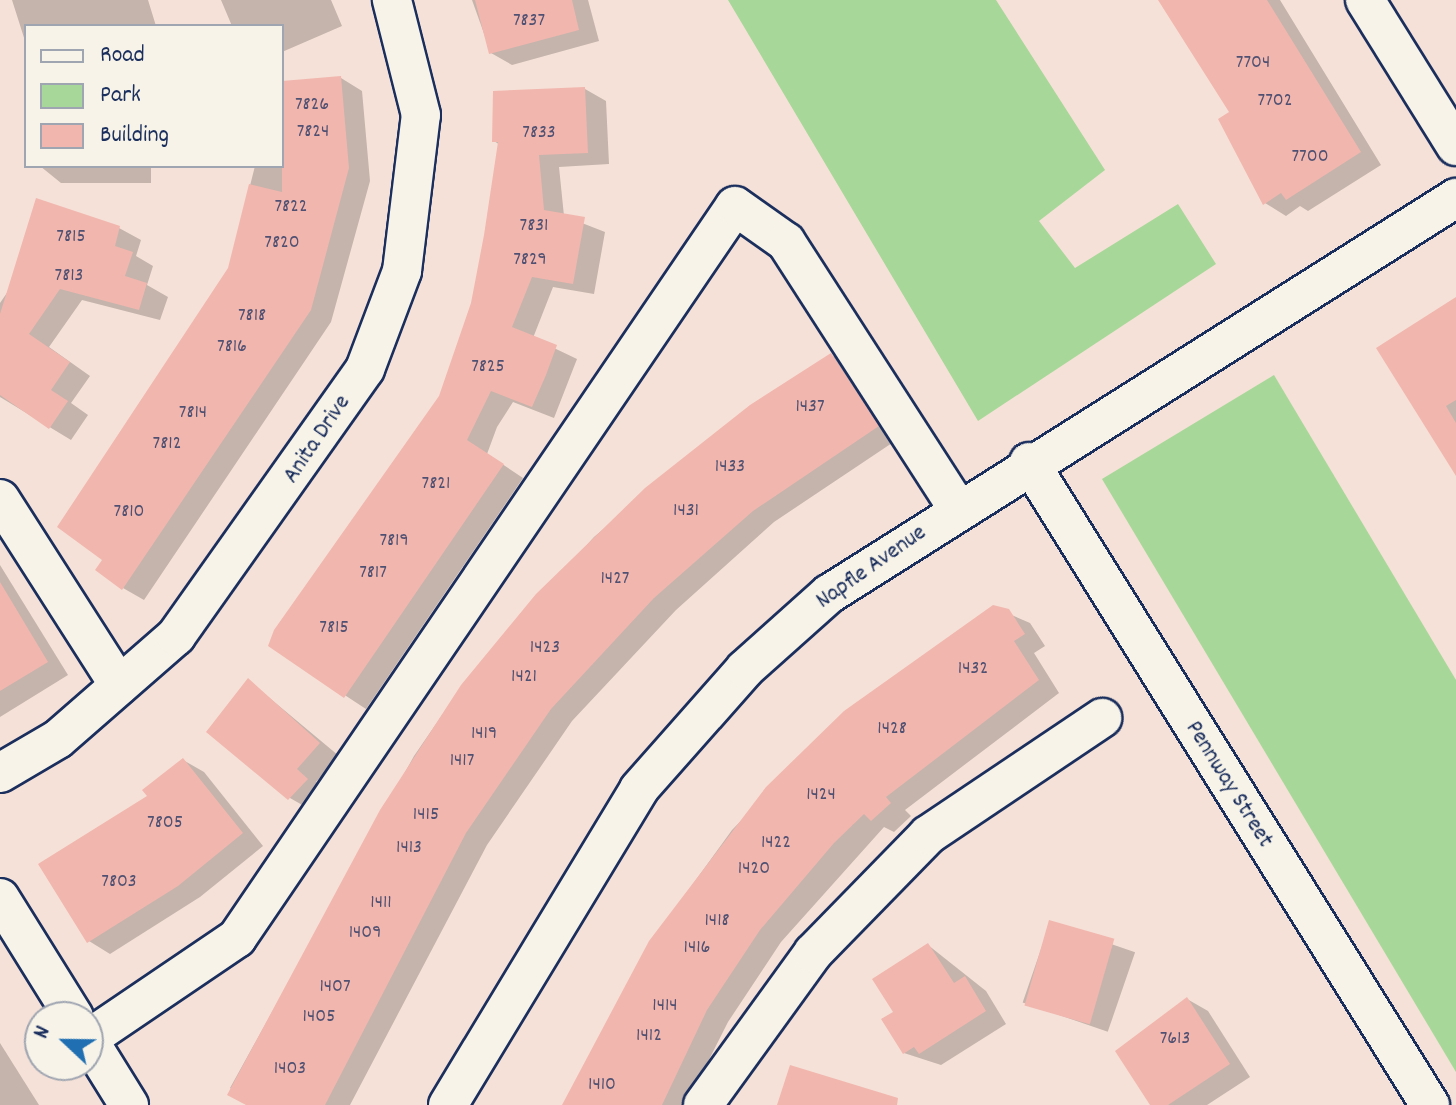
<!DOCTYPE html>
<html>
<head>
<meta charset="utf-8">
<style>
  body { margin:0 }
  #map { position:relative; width:1456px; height:1105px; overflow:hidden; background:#f5e1d7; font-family:Dekko,sans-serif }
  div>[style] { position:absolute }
  .green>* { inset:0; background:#a7d899 }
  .shadow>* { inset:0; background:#0003; transform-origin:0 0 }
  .building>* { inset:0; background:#f1b6ae; transform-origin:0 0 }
  .roads { filter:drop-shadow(2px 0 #1b2f5e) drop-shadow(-2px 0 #1b2f5e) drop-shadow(0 2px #1b2f5e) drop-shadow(0 -2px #1b2f5e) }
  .minor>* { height:38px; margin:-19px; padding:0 19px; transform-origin:19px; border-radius:19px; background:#f7f3e8 }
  span { translate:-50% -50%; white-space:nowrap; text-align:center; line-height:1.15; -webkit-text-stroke:7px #f7f3e8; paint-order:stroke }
  .number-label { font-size:20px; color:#505172 }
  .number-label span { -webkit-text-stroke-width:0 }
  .street-label { font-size:24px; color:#1b2f5e }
  .legend { position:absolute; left:24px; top:24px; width:260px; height:144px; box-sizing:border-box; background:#f7f3e8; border:2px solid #9fa5b1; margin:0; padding:10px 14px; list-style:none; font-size:24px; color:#1b2f5e }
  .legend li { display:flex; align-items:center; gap:16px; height:40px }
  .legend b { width:40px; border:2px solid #9fa5b1 }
  .north { position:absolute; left:24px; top:1001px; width:80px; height:80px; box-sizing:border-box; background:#f7f3e8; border:2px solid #9fa5b1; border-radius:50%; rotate:292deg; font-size:22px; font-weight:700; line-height:32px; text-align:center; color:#1b2f5e }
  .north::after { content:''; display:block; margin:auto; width:28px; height:36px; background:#1f6fb2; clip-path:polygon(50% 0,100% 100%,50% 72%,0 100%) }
</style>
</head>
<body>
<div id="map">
  <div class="green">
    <div style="clip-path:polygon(728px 0,996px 0,1105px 170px,1039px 221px,1075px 268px,1178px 204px,1216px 264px,978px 421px)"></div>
    <div style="clip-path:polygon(1274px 375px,1456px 680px,1456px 1072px,1102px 479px)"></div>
  </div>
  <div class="shadow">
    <div style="clip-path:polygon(12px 0,148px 0,156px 26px,26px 26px,26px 44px)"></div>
    <div style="clip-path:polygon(221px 0,331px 0,342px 26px,282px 52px,282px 26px,232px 26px)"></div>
    <div style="clip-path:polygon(472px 0,588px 0,599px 41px,512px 65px,491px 53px)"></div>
    <div style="clip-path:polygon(1161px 0,1280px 0,1381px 165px,1308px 211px,1300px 206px,1286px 216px,1265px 203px,1232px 112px)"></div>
    <div style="clip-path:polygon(341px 78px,362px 91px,370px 181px,331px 322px,144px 600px,123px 588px,229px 269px,255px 166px,282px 166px,282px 83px)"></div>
    <div style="clip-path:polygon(585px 89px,606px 101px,609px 164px,559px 167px,564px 216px,605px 232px,594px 294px,553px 287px,533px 338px,577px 359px,554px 418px,513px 402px,497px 427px,487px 454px,523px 478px,366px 709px,270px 646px,440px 397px,473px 304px,500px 145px,494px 141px)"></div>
    <div style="clip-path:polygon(40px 166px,151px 166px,151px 183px,61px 183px)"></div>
    <div style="clip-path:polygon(119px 228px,141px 240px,136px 256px,153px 266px,147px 285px,168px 297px,160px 320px,82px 300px,49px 347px,90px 376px,71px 403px,88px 415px,71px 440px,0 397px,0 303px,11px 287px)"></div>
    <div style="clip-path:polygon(1456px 303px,1456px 472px,1379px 348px)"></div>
    <div style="clip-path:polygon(831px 355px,852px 367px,898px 439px,774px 522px,676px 610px,572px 721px,487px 845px,350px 1105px,258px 1105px,230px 1088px,414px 756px,462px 686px,594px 537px,722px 429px)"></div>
    <div style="clip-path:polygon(0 565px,68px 675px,0 717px)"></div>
    <div style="clip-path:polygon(993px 607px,1030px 623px,1045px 646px,1034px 653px,1059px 693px,905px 810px,911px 816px,894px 832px,884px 827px,781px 942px,728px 1022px,686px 1105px,564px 1105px,651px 942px,732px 830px,846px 712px)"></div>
    <div style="clip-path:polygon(248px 680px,339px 756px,316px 782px,328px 792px,311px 810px,290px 798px)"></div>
    <div style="clip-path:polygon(183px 760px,204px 772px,263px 846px,200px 897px,110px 954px,89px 941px,150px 797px)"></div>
    <div style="left:1050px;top:923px;width:90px;height:84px;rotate:19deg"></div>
    <div style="clip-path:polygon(928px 945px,986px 991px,1006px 1024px,941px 1065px,904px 1053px,896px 1012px)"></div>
    <div style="clip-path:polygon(1187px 999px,1208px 1011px,1250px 1077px,1207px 1105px,1153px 1105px)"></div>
    <div style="clip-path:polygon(0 1043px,39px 1105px,0 1105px)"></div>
  </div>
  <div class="building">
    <div style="clip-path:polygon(475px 0,572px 0,579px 30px,489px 54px)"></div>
    <div style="clip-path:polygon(1158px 0,1267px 0,1361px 152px,1286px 200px,1281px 193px,1263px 205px,1218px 119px,1229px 112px)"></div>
    <div style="clip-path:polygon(341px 76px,349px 168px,311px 310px,122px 590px,95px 570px,102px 560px,57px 527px,228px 268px,249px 184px,282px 192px,282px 81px)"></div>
    <div style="clip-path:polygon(585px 87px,588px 153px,539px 155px,544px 210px,585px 217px,573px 284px,532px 277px,512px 327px,557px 345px,546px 375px,532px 407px,491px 391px,467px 440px,504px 464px,344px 698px,268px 646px,274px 630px,439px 396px,471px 303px,484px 235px,498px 142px,492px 142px,493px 91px)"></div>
    <div style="clip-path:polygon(36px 198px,120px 226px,115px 246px,133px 252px,125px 276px,147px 283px,139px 310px,60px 289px,29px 334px,70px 362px,51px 390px,68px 401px,49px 429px,0 395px,0 314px)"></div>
    <div style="clip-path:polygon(1456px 297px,1456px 400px,1446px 406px,1456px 423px,1456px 476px,1376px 348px)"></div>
    <div style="clip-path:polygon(831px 353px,879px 426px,753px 511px,654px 598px,551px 709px,466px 833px,325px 1105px,246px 1105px,227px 1095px,380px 810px,461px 685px,536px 594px,645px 488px,750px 405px)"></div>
    <div style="clip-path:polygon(0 582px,48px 662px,0 691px)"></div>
    <div style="clip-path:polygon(993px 605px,1009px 609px,1025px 634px,1014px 641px,1039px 680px,886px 797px,891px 803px,871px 821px,864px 814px,834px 843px,760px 930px,707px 1010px,662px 1105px,562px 1105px,649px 941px,766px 787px,844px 711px)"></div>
    <div style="clip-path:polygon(248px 678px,320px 743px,297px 769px,308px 779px,288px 800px,206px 732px)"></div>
    <div style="clip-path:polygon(183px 758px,243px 833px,178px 886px,87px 943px,38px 864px,147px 796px,142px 790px)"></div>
    <div style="left:1049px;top:920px;width:68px;height:89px;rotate:16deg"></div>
    <div style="clip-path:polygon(928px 943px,954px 983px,965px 976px,986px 1011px,919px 1054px,914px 1047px,903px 1054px,881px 1019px,893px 1012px,872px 979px)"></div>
    <div style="clip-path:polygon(1187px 997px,1230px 1064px,1168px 1105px,1150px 1105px,1115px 1051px)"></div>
    <div style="clip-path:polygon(790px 1065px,898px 1098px,897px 1105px,777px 1105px)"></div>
  </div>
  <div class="roads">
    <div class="minor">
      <div style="left:1365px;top:0;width:172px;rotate:58.1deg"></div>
      <div style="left:1029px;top:462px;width:758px;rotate:58.05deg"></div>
      <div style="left:0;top:499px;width:221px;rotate:57.4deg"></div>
      <div style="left:0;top:773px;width:67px;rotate:-30.4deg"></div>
      <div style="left:58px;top:739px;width:157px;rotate:-41.1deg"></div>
      <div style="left:176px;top:636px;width:327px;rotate:-54.7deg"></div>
      <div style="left:365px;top:369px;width:105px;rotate:-69.3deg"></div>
      <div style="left:402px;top:271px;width:157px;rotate:-83.1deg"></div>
      <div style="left:421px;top:115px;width:119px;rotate:-104.2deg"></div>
      <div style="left:0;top:898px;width:140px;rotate:58.1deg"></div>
      <div style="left:88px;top:1039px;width:180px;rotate:-34.1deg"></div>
      <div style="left:237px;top:938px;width:885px;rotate:-55.77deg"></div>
      <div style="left:735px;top:206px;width:62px;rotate:35.2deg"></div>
      <div style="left:786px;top:242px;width:318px;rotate:57.2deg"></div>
      <div style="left:88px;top:1039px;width:78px;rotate:58.2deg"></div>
      <div style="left:448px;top:1105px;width:369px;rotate:-58.8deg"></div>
      <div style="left:639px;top:789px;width:160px;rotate:-48.5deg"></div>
      <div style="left:745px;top:669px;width:113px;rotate:-41.8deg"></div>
      <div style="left:829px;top:594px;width:742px;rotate:-32.28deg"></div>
      <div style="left:703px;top:1105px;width:188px;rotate:-54.1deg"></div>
      <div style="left:813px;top:953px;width:165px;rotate:-45.7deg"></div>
      <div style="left:928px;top:835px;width:210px;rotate:-33.9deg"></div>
    </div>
  </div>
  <div class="number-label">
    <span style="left:529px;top:21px">7837</span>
    <span style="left:1253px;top:63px">7704</span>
    <span style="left:1275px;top:101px">7702</span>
    <span style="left:312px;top:105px">7826</span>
    <span style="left:313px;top:132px">7824</span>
    <span style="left:539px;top:133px">7833</span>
    <span style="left:1310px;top:157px">7700</span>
    <span style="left:291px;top:207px">7822</span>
    <span style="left:534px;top:226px">7831</span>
    <span style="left:71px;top:237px">7815</span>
    <span style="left:282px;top:243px">7820</span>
    <span style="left:530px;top:260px">7829</span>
    <span style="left:69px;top:276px">7813</span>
    <span style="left:252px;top:316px">7818</span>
    <span style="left:232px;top:347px">7816</span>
    <span style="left:488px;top:367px">7825</span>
    <span style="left:810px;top:407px">1437</span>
    <span style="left:193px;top:413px">7814</span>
    <span style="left:167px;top:444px">7812</span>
    <span style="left:730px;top:467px">1433</span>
    <span style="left:436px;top:484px">7821</span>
    <span style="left:686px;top:511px">1431</span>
    <span style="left:129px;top:512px">7810</span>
    <span style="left:394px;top:541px">7819</span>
    <span style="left:373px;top:573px">7817</span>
    <span style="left:615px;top:579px">1427</span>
    <span style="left:334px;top:628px">7815</span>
    <span style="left:545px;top:648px">1423</span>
    <span style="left:973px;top:669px">1432</span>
    <span style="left:524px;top:677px">1421</span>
    <span style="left:892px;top:729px">1428</span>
    <span style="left:484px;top:734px">1419</span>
    <span style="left:462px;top:761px">1417</span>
    <span style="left:821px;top:795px">1424</span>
    <span style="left:426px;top:815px">1415</span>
    <span style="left:165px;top:823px">7805</span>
    <span style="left:776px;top:843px">1422</span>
    <span style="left:409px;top:848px">1413</span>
    <span style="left:754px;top:869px">1420</span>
    <span style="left:119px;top:882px">7803</span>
    <span style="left:381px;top:903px">1411</span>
    <span style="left:717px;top:921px">1418</span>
    <span style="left:365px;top:933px">1409</span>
    <span style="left:697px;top:948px">1416</span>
    <span style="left:335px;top:987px">1407</span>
    <span style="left:665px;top:1006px">1414</span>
    <span style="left:319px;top:1017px">1405</span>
    <span style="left:649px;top:1036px">1412</span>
    <span style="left:1175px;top:1039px">7613</span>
    <span style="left:290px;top:1069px">1403</span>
    <span style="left:602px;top:1085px">1410</span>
  </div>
  <div class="street-label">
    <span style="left:318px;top:440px;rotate:-56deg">Anita Drive</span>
    <span style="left:872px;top:568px;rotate:-35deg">Napfle Avenue</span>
    <span style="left:1228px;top:785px;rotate:58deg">Pennway Street</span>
  </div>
  <ul class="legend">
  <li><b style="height:10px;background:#f7f3e8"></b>Road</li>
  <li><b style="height:22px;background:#a7d899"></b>Park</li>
  <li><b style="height:22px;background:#f1b6ae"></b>Building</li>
  </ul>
  <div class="north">N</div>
</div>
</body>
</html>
